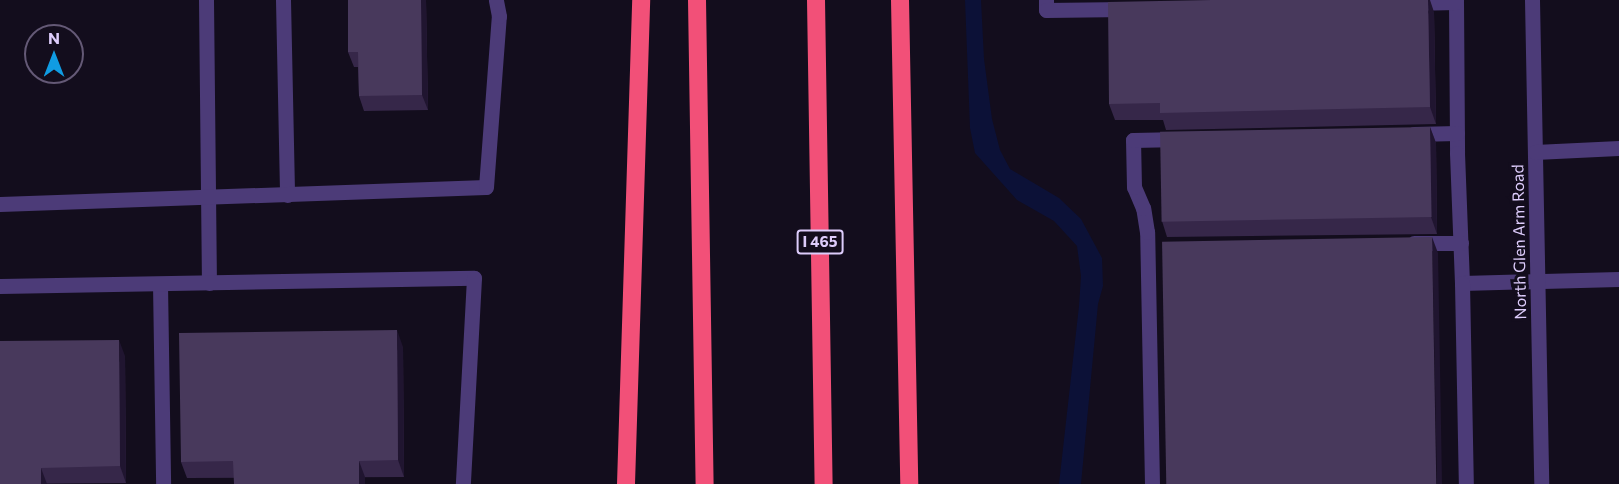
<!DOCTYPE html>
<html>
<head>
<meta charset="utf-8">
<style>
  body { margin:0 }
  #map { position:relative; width:1619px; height:484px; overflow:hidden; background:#130d1d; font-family:Commissioner,sans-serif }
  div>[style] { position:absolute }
  .water>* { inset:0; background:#0c1137 }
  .minor>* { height:15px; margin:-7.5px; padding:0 7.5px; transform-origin:7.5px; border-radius:7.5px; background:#4c3b78 }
  .highway>* { height:18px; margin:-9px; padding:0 9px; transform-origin:9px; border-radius:9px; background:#f25078 }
  .wall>* { inset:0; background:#362749 }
  .shaded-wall>* { inset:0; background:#201530 }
  .building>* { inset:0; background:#48395c; transform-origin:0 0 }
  span { translate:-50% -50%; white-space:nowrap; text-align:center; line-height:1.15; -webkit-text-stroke:6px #130d1d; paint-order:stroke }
  .shield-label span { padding:2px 4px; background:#130d1d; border:2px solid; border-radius:4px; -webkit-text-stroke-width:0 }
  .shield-label { font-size:15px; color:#ddccfb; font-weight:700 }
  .street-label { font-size:16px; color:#ddccfb }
  .north { position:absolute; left:24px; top:24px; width:60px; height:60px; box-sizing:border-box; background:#130d1d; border:2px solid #645976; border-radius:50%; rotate:0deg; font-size:16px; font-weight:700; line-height:24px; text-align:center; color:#ddccfb }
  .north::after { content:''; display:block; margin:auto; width:21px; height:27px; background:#109ce3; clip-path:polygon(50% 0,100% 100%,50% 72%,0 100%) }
</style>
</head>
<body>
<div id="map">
  <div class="water">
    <div style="clip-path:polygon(965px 0,981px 0,984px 59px,992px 119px,1000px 150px,1010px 169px,1059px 198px,1081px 219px,1102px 258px,1103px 286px,1098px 304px,1081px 484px,1059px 484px,1079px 306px,1081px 276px,1077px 246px,1054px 221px,1017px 200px,975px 153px,970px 128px)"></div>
  </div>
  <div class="minor">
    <div style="left:206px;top:0;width:283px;rotate:89.4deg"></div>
    <div style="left:283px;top:0;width:195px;rotate:88.8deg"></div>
    <div style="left:1046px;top:0;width:10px;rotate:90deg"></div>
    <div style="left:1046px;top:10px;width:80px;rotate:-0.7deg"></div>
    <div style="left:1456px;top:0;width:153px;rotate:89.6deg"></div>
    <div style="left:1457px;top:153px;width:130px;rotate:87.8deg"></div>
    <div style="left:1462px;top:283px;width:157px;rotate:-1.5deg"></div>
    <div style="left:1532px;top:0;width:484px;rotate:88.9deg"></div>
    <div style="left:1411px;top:3px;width:45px;rotate:-1.3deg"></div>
    <div style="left:1414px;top:134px;width:43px;rotate:-1.3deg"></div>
    <div style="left:1535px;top:152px;width:84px;rotate:-2.7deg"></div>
    <div style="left:0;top:204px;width:486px;rotate:-2deg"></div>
    <div style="left:486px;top:187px;width:171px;rotate:-85.7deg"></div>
    <div style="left:499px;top:16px;width:16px;rotate:-101deg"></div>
    <div style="left:1414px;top:243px;width:47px"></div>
    <div style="left:1462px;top:283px;width:201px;rotate:88.9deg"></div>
    <div style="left:160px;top:284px;width:200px;rotate:89.1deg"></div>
    <div style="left:0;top:286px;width:474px;rotate:-1deg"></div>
    <div style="left:474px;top:278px;width:206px;rotate:93.1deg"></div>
    <div style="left:1152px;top:484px;width:252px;rotate:-91.1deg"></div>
    <div style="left:1147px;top:232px;width:24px;rotate:-99deg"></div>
    <div style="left:1143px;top:208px;width:23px;rotate:-113deg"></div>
    <div style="left:1134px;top:187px;width:47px;rotate:-91.2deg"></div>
    <div style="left:1133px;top:140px;width:47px;rotate:-1.2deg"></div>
  </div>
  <div class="highway">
    <div style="left:697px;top:0;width:484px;rotate:89.1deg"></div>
    <div style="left:816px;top:0;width:484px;rotate:89.1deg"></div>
    <div style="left:900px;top:0;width:484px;rotate:88.9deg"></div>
    <div style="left:626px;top:484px;width:484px;rotate:-88.2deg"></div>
  </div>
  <div class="wall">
    <div style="clip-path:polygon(348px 0,426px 0,428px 110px,364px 111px,359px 96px,358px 67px,354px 67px,348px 52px)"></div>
    <div style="clip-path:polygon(1434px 12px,1436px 124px,1166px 130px,1163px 120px,1115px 120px,1109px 104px)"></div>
    <div style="clip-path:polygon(1430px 127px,1436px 143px,1437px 234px,1167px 237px,1162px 221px)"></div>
    <div style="clip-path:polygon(403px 347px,404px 477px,187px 478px,181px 462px)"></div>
    <div style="clip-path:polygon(125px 356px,126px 483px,0 484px)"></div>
  </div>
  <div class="shaded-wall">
    <div style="clip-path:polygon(421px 0,426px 0,428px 110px,422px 95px)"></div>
    <div style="clip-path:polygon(1428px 0,1430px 0,1434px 12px,1436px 124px,1430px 107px)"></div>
    <div style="clip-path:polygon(1430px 127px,1436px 143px,1437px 234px,1431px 217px)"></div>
    <div style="clip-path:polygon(1432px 237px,1438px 253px,1442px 484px,1437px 484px)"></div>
    <div style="clip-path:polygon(397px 330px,403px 347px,404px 477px,398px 460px)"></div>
    <div style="clip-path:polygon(119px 340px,125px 356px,126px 483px,120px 466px)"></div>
    <div style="clip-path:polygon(359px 461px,365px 477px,365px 484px,359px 484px)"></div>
    <div style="clip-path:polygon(41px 468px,47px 484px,41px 484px)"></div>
  </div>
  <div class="building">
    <div style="clip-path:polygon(348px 0,421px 0,422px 95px,359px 96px,358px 52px,348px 52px)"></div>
    <div style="clip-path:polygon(1212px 0,1428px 0,1430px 107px,1160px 113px,1160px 103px,1109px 104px,1108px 2px)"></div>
    <div style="left:1430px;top:127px;width:90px;height:270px;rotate:89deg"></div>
    <div style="left:1432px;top:237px;width:247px;height:270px;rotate:89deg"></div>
    <div style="clip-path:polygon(397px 330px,398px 460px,359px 461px,359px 484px,234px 484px,233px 461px,181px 462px,179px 333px)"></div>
    <div style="clip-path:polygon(119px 340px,120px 466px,41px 468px,41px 484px,0 484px,0 341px)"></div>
  </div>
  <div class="shield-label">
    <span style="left:820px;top:242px">I 465</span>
  </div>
  <div class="street-label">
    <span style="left:1519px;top:242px;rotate:-91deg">North Glen Arm Road</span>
  </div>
  <div class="north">N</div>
</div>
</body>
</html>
